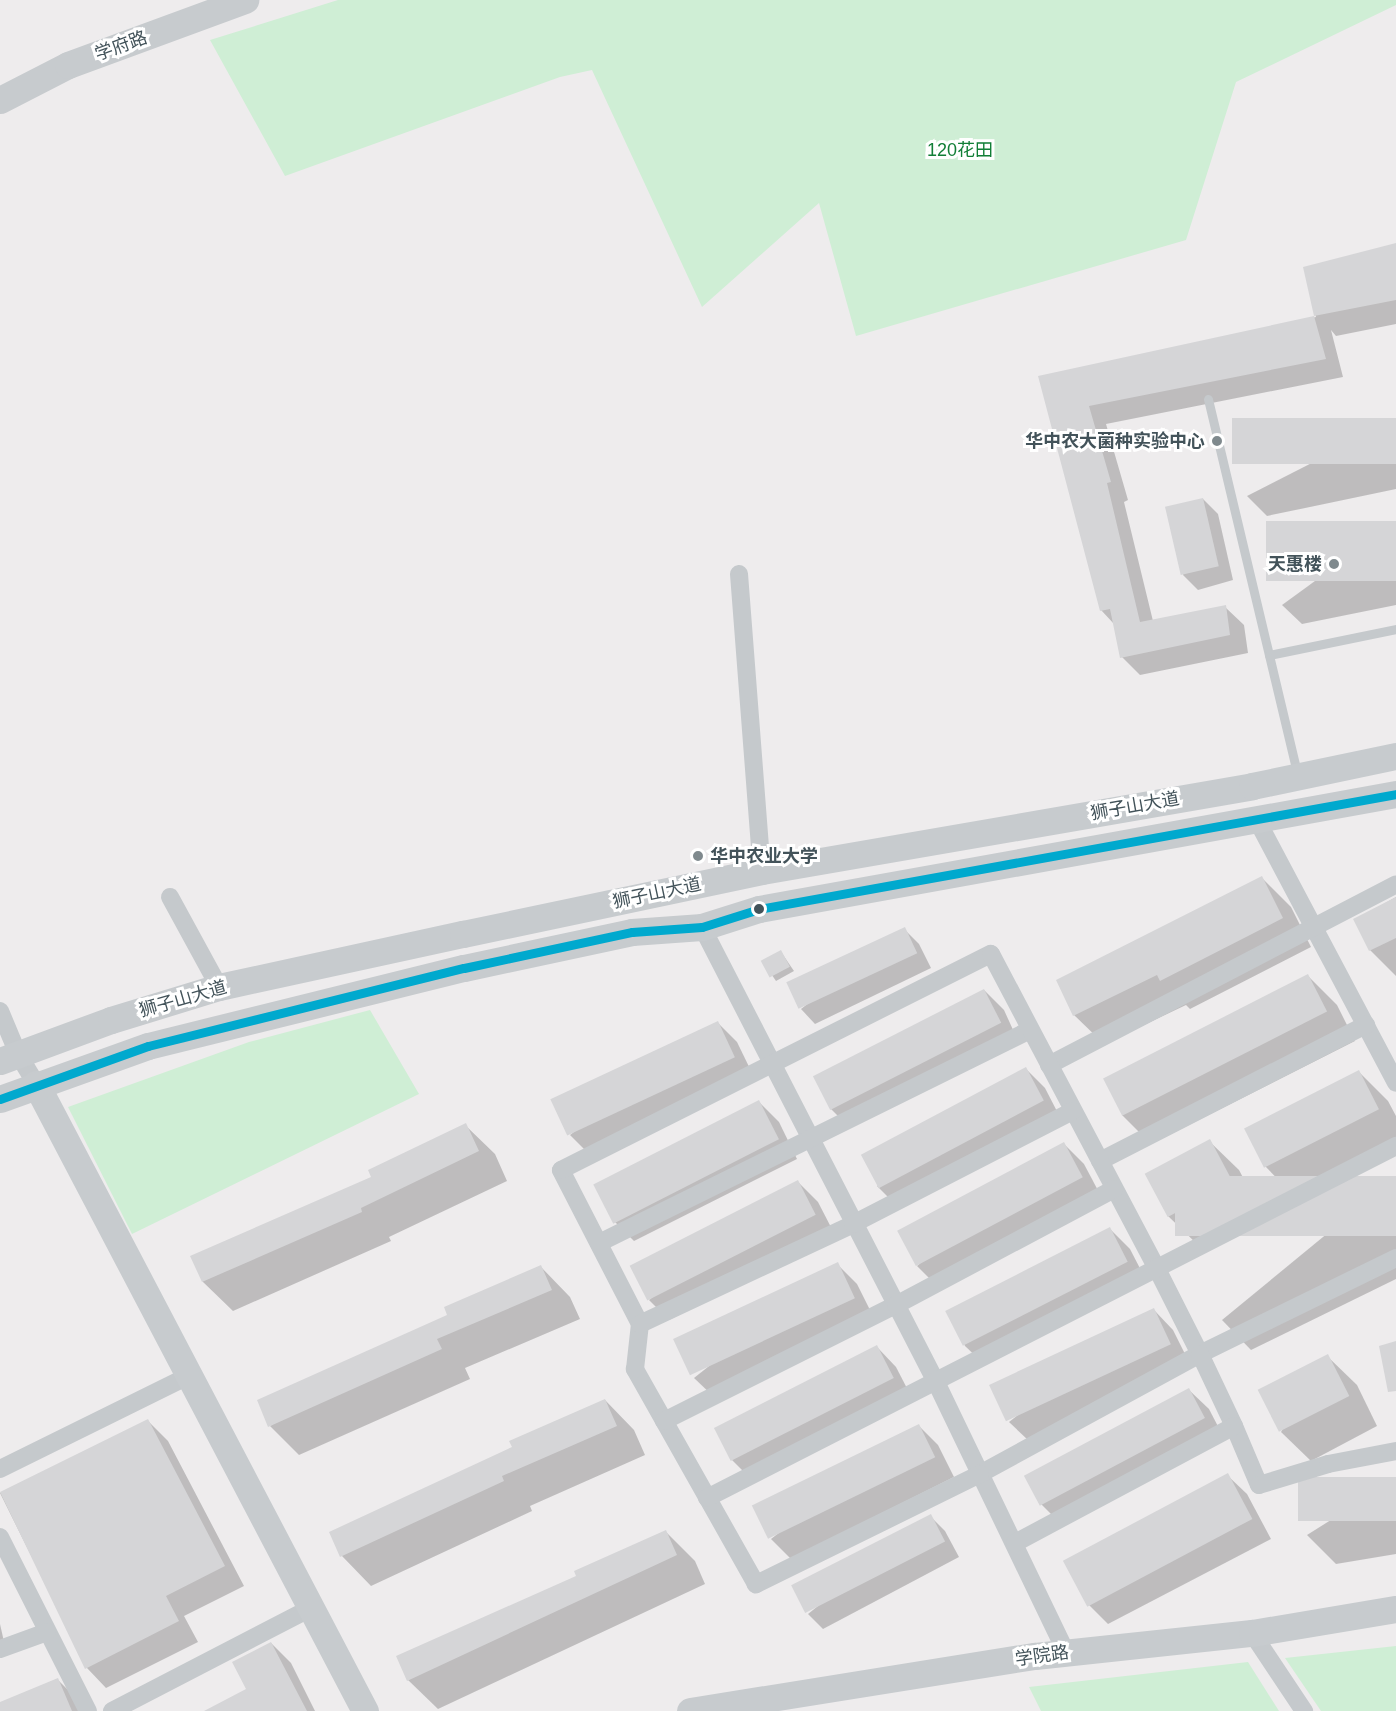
<!DOCTYPE html>
<html>
<head>
<meta charset="utf-8">
<style>
  body { margin:0 }
  #map { position:relative; width:1396px; height:1711px; overflow:hidden; background:#eeeced; font-family:Arial,"Noto Sans SC",sans-serif }
  div>[style] { position:absolute }
  .green>* { inset:0; background:#cfeed5 }
  .shadow>* { inset:0; background:#0003 }
  .building>* { inset:0; background:#d5d5d7; transform-origin:0 0 }
  .lane>* { height:9px; margin:-4.5px; padding:0 4.5px; transform-origin:4.5px; border-radius:4.5px; background:#c5c9cc }
  .street>* { height:18px; margin:-9px; padding:0 9px; transform-origin:9px; border-radius:9px; background:#c5c9cc }
  .secondary>* { height:27px; margin:-13.5px; padding:0 13.5px; transform-origin:13.5px; border-radius:13.5px; background:#c7cbce }
  .bus-1>* { height:9px; margin:-4.5px; padding:0 4.5px; transform-origin:4.5px; border-radius:4.5px; background:#00a9ce }
  .dots>* { width:16px; height:16px; translate:-50% -50%; box-sizing:border-box; border:3px solid #fff; border-radius:50% }
  span { translate:-50% -50%; white-space:nowrap; text-align:center; line-height:1.15; -webkit-text-stroke:6px #fff; paint-order:stroke }
  .street-label { font-size:18px; color:#43535a }
  .park-label { font-size:18px; color:#117e36 }
  .poi-label { font-size:18px; color:#43535a; font-weight:700 }
  .right { translate:-100% -50%; text-align:right }
  .left { translate:0 -50%; text-align:left }
</style>
</head>
<body>
<div id="map">
  <div class="green">
    <div style="clip-path:polygon(338px 0,1396px 0,1396px 5px,1236px 82px,1186px 240px,856px 336px,819px 203px,702px 307px,592px 70px,560px 77px,285px 176px,210px 40px)"></div>
    <div style="clip-path:polygon(370px 1010px,419px 1094px,132px 1234px,68px 1107px,249px 1042px)"></div>
    <div style="clip-path:polygon(1396px 1646px,1396px 1711px,1321px 1711px,1285px 1658px)"></div>
    <div style="clip-path:polygon(1248px 1662px,1279px 1711px,1041px 1711px,1029px 1687px)"></div>
  </div>
  <div class="shadow">
    <div style="clip-path:polygon(1396px 245px,1396px 324px,1336px 336px,1331px 330px,1343px 377px,1106px 424px,1128px 500px,1124px 502px,1153px 621px,1225px 607px,1244px 625px,1248px 653px,1140px 675px,1122px 657px,1114px 624px,1101px 610px,1040px 378px,1316px 317px,1305px 268px)"></div>
    <div style="clip-path:polygon(1396px 420px,1396px 489px,1267px 516px,1247px 496px)"></div>
    <div style="clip-path:polygon(1203px 499px,1218px 514px,1233px 580px,1198px 590px,1183px 575px)"></div>
    <div style="clip-path:polygon(1396px 522px,1396px 605px,1302px 624px,1282px 605px)"></div>
    <div style="clip-path:polygon(1261px 877px,1291px 907px,1311px 947px,1190px 1009px,1186px 1005px,1104px 1044px,1074px 1015px)"></div>
    <div style="clip-path:polygon(1396px 897px,1396px 976px,1370px 950px,1355px 920px)"></div>
    <div style="clip-path:polygon(904px 929px,919px 944px,931px 968px,815px 1024px,801px 1009px)"></div>
    <div style="clip-path:polygon(781px 952px,794px 971px,776px 981px,763px 962px)"></div>
    <div style="clip-path:polygon(1308px 976px,1337px 1005px,1355px 1041px,1151px 1144px,1122px 1115px)"></div>
    <div style="clip-path:polygon(984px 990px,1004px 1010px,1019px 1043px,849px 1127px,829px 1107px)"></div>
    <div style="clip-path:polygon(717px 1022px,737px 1042px,754px 1077px,590px 1155px,570px 1135px)"></div>
    <div style="clip-path:polygon(1026px 1069px,1045px 1088px,1062px 1121px,897px 1206px,877px 1186px)"></div>
    <div style="clip-path:polygon(1359px 1072px,1388px 1101px,1396px 1116px,1396px 1144px,1294px 1196px,1265px 1166px)"></div>
    <div style="clip-path:polygon(759px 1102px,779px 1122px,797px 1159px,634px 1241px,614px 1221px)"></div>
    <div style="clip-path:polygon(465px 1125px,495px 1154px,507px 1181px,389px 1237px,391px 1241px,233px 1311px,203px 1282px,192px 1257px,373px 1177px)"></div>
    <div style="clip-path:polygon(1209px 1141px,1239px 1170px,1261px 1211px,1198px 1245px,1168px 1216px)"></div>
    <div style="clip-path:polygon(1064px 1144px,1084px 1164px,1102px 1198px,937px 1286px,917px 1266px)"></div>
    <div style="clip-path:polygon(1396px 1177px,1396px 1279px,1251px 1350px,1222px 1320px)"></div>
    <div style="clip-path:polygon(798px 1182px,818px 1202px,835px 1235px,669px 1320px,649px 1300px)"></div>
    <div style="clip-path:polygon(1110px 1229px,1130px 1249px,1147px 1282px,985px 1365px,965px 1346px,948px 1312px)"></div>
    <div style="clip-path:polygon(837px 1264px,857px 1284px,874px 1318px,714px 1397px,694px 1378px)"></div>
    <div style="clip-path:polygon(541px 1267px,570px 1297px,580px 1319px,465px 1368px,470px 1379px,299px 1455px,270px 1426px,449px 1316px)"></div>
    <div style="clip-path:polygon(1154px 1310px,1173px 1330px,1190px 1364px,1029px 1441px,1009px 1422px)"></div>
    <div style="clip-path:polygon(877px 1347px,896px 1367px,912px 1398px,752px 1480px,732px 1460px)"></div>
    <div style="clip-path:polygon(1327px 1356px,1357px 1385px,1377px 1426px,1311px 1461px,1281px 1432px)"></div>
    <div style="clip-path:polygon(1189px 1390px,1209px 1409px,1224px 1438px,1059px 1522px,1039px 1502px)"></div>
    <div style="clip-path:polygon(605px 1400px,634px 1430px,645px 1455px,530px 1506px,532px 1511px,371px 1586px,342px 1556px,331px 1533px,514px 1448px)"></div>
    <div style="clip-path:polygon(148px 1421px,168px 1441px,244px 1586px,184px 1616px,198px 1642px,106px 1688px,87px 1668px,0 1493px)"></div>
    <div style="clip-path:polygon(918px 1425px,938px 1445px,954px 1477px,791px 1559px,771px 1539px)"></div>
    <div style="clip-path:polygon(1227px 1475px,1247px 1494px,1271px 1539px,1108px 1624px,1088px 1604px)"></div>
    <div style="clip-path:polygon(1396px 1479px,1396px 1554px,1336px 1564px,1307px 1535px)"></div>
    <div style="clip-path:polygon(930px 1516px,945px 1531px,959px 1557px,823px 1629px,808px 1614px)"></div>
    <div style="clip-path:polygon(666px 1532px,695px 1561px,705px 1584px,438px 1709px,408px 1680px,578px 1577px)"></div>
    <div style="clip-path:polygon(0 1624px,7px 1655px,0 1657px)"></div>
    <div style="clip-path:polygon(271px 1643px,291px 1663px,315px 1711px,208px 1711px,248px 1690px)"></div>
    <div style="clip-path:polygon(57px 1679px,77px 1699px,82px 1711px,0 1711px,0 1704px)"></div>
  </div>
  <div class="building">
    <div style="clip-path:polygon(1396px 243px,1396px 300px,1314px 316px,1303px 267px)"></div>
    <div style="clip-path:polygon(1314px 316px,1326px 359px,1089px 406px,1111px 482px,1107px 483px,1140px 622px,1226px 605px,1230px 635px,1120px 658px,1110px 609px,1100px 611px,1038px 376px)"></div>
    <div style="left:1396px;top:418px;width:46px;height:164px;rotate:90deg"></div>
    <div style="left:1203px;top:498px;width:70px;height:39px;rotate:77deg"></div>
    <div style="left:1396px;top:521px;width:60px;height:130px;rotate:90deg"></div>
    <div style="clip-path:polygon(1262px 876px,1283px 918px,1160px 981px,1157px 975px,1073px 1016px,1056px 980px)"></div>
    <div style="clip-path:polygon(1396px 897px,1396px 938px,1369px 951px,1353px 919px)"></div>
    <div style="left:905px;top:927px;width:29px;height:131px;rotate:65deg"></div>
    <div style="left:781px;top:950px;width:19px;height:23px;rotate:62deg"></div>
    <div style="left:1308px;top:974px;width:42px;height:230px;rotate:63deg"></div>
    <div style="left:984px;top:989px;width:38px;height:192px;rotate:63deg"></div>
    <div style="left:718px;top:1021px;width:40px;height:185px;rotate:65deg"></div>
    <div style="left:1026px;top:1067px;width:38px;height:187px;rotate:62deg"></div>
    <div style="left:1359px;top:1070px;width:44px;height:129px;rotate:63deg"></div>
    <div style="left:759px;top:1100px;width:44px;height:186px;rotate:63deg"></div>
    <div style="clip-path:polygon(466px 1123px,479px 1151px,361px 1208px,362px 1212px,202px 1282px,190px 1256px,371px 1177px,368px 1170px)"></div>
    <div style="left:1210px;top:1139px;width:49px;height:74px;rotate:62deg"></div>
    <div style="left:1064px;top:1142px;width:40px;height:189px;rotate:62deg"></div>
    <div style="left:1396px;top:1176px;width:60px;height:221px;rotate:90deg"></div>
    <div style="left:798px;top:1180px;width:39px;height:189px;rotate:63deg"></div>
    <div style="left:1110px;top:1227px;width:39px;height:185px;rotate:63deg"></div>
    <div style="left:838px;top:1262px;width:40px;height:182px;rotate:65deg"></div>
    <div style="clip-path:polygon(541px 1265px,552px 1290px,437px 1339px,442px 1349px,268px 1427px,257px 1400px,447px 1315px,444px 1307px)"></div>
    <div style="left:1154px;top:1308px;width:40px;height:182px;rotate:65deg"></div>
    <div style="clip-path:polygon(1396px 1341px,1396px 1391px,1388px 1392px,1379px 1346px)"></div>
    <div style="left:877px;top:1345px;width:37px;height:183px;rotate:63deg"></div>
    <div style="left:1328px;top:1354px;width:47px;height:79px;rotate:63deg"></div>
    <div style="left:1189px;top:1388px;width:34px;height:187px;rotate:62deg"></div>
    <div style="clip-path:polygon(605px 1399px,617px 1426px,502px 1476px,504px 1481px,340px 1557px,329px 1532px,512px 1447px,509px 1441px)"></div>
    <div style="clip-path:polygon(148px 1419px,225px 1566px,166px 1596px,179px 1621px,85px 1669px,0 1492px)"></div>
    <div style="left:919px;top:1424px;width:37px;height:186px;rotate:64deg"></div>
    <div style="left:1228px;top:1473px;width:52px;height:187px;rotate:62deg"></div>
    <div style="left:1396px;top:1477px;width:44px;height:98px;rotate:90deg"></div>
    <div style="left:931px;top:1514px;width:31px;height:157px;rotate:63deg"></div>
    <div style="clip-path:polygon(666px 1530px,677px 1555px,407px 1681px,396px 1656px,576px 1576px,574px 1571px)"></div>
    <div style="clip-path:polygon(271px 1642px,307px 1711px,204px 1711px,246px 1689px,232px 1662px)"></div>
    <div style="clip-path:polygon(58px 1678px,72px 1711px,0 1711px,0 1702px)"></div>
  </div>
  <div class="lane">
    <div style="left:1208px;top:399px;width:385px;rotate:76.6deg"></div>
    <div style="left:1269px;top:655px;width:130px;rotate:-11.6deg"></div>
  </div>
  <div class="street">
    <div style="left:739px;top:574px;width:298px;rotate:85.6deg"></div>
    <div style="left:1258px;top:822px;width:295px;rotate:62.1deg"></div>
    <div style="left:170px;top:897px;width:102px;rotate:61.4deg"></div>
    <div style="left:702px;top:927px;width:512px;rotate:62.78deg"></div>
    <div style="left:936px;top:1382px;width:300px;rotate:64.3deg"></div>
    <div style="left:0;top:1011px;width:47px;rotate:67.3deg"></div>
    <div style="left:18px;top:1054px;width:35px;rotate:59deg"></div>
    <div style="left:1049px;top:1065px;width:391px;rotate:-27.5deg"></div>
    <div style="left:1100px;top:1161px;width:299px;rotate:-27.1deg"></div>
    <div style="left:599px;top:1243px;width:481px;rotate:-26.3deg"></div>
    <div style="left:1396px;top:1258px;width:218px;rotate:153.9deg"></div>
    <div style="left:1200px;top:1354px;width:251px;rotate:151.4deg"></div>
    <div style="left:980px;top:1474px;width:250px;rotate:153.8deg"></div>
    <div style="left:756px;top:1584px;width:247px;rotate:-119.4deg"></div>
    <div style="left:635px;top:1369px;width:45px;rotate:-83.7deg"></div>
    <div style="left:640px;top:1324px;width:173px;rotate:-117.2deg"></div>
    <div style="left:561px;top:1170px;width:481px;rotate:-26.7deg"></div>
    <div style="left:991px;top:954px;width:354px;rotate:62.2deg"></div>
    <div style="left:1156px;top:1267px;width:97px;rotate:63.2deg"></div>
    <div style="left:1200px;top:1354px;width:80px;rotate:64.7deg"></div>
    <div style="left:1234px;top:1426px;width:64px;rotate:67deg"></div>
    <div style="left:1259px;top:1485px;width:72px;rotate:-16.9deg"></div>
    <div style="left:1328px;top:1464px;width:69px;rotate:-10.8deg"></div>
    <div style="left:640px;top:1324px;width:235px;rotate:-25.1deg"></div>
    <div style="left:853px;top:1224px;width:247px;rotate:-27.2deg"></div>
    <div style="left:664px;top:1421px;width:259px;rotate:-26.6deg"></div>
    <div style="left:896px;top:1305px;width:247px;rotate:-28deg"></div>
    <div style="left:0;top:1469px;width:210px;rotate:-26.3deg"></div>
    <div style="left:707px;top:1498px;width:774px;rotate:-27.06deg"></div>
    <div style="left:0;top:1537px;width:195px;rotate:63.2deg"></div>
    <div style="left:1015px;top:1543px;width:248px;rotate:-28.1deg"></div>
    <div style="left:1252px;top:1633px;width:94px;rotate:56.3deg"></div>
    <div style="left:0;top:1649px;width:50px;rotate:-19.9deg"></div>
    <div style="left:112px;top:1711px;width:224px;rotate:-27.4deg"></div>
  </div>
  <div class="secondary">
    <div style="left:0;top:100px;width:76px;rotate:-27.2deg"></div>
    <div style="left:68px;top:65px;width:189px;rotate:-20.2deg"></div>
    <div style="left:0;top:1061px;width:118px;rotate:-20.3deg"></div>
    <div style="left:111px;top:1020px;width:113px;rotate:-17deg"></div>
    <div style="left:219px;top:987px;width:250px;rotate:-12.3deg"></div>
    <div style="left:463px;top:934px;width:306px;rotate:-11.9deg"></div>
    <div style="left:762px;top:871px;width:497px;rotate:-9.8deg"></div>
    <div style="left:1252px;top:786px;width:147px;rotate:-11.8deg"></div>
    <div style="left:36px;top:1084px;width:708px;rotate:62.31deg"></div>
    <div style="left:0;top:1099px;width:157px;rotate:-19.7deg"></div>
    <div style="left:148px;top:1046px;width:325px;rotate:-13.9deg"></div>
    <div style="left:464px;top:968px;width:172px;rotate:-12.1deg"></div>
    <div style="left:632px;top:932px;width:70px;rotate:-4.1deg"></div>
    <div style="left:702px;top:927px;width:60px;rotate:-17.5deg"></div>
    <div style="left:759px;top:909px;width:647px;rotate:-10.23deg"></div>
    <div style="left:690px;top:1711px;width:349px;rotate:-9.1deg"></div>
    <div style="left:1035px;top:1656px;width:218px;rotate:-6.1deg"></div>
    <div style="left:1252px;top:1633px;width:146px;rotate:-9.5deg"></div>
  </div>
  <div class="bus-1">
    <div style="left:0;top:1099px;width:157px;rotate:-19.7deg"></div>
    <div style="left:148px;top:1046px;width:325px;rotate:-13.9deg"></div>
    <div style="left:464px;top:968px;width:172px;rotate:-12.1deg"></div>
    <div style="left:632px;top:932px;width:70px;rotate:-4.1deg"></div>
    <div style="left:702px;top:927px;width:60px;rotate:-17.5deg"></div>
    <div style="left:759px;top:909px;width:647px;rotate:-10.23deg"></div>
  </div>
  <div class="dots">
    <div style="left:1217px;top:441px;background:#7f898d"></div>
    <div style="left:1334px;top:564px;background:#7f898d"></div>
    <div style="left:698px;top:856px;background:#7f898d"></div>
    <div style="left:759px;top:909px;background:#43535a"></div>
  </div>
  <div class="street-label">
    <span style="left:121px;top:46px;rotate:-20deg">学府路</span>
    <span style="left:1135px;top:806px;rotate:-10deg">狮子山大道</span>
    <span style="left:657px;top:893px;rotate:-12deg">狮子山大道</span>
    <span style="left:183px;top:999px;rotate:-16deg">狮子山大道</span>
    <span style="left:1042px;top:1656px;rotate:-8deg">学院路</span>
  </div>
  <div class="park-label">
    <span style="left:960px;top:150px">120花田</span>
  </div>
  <div class="poi-label">
    <span class="right" style="left:1205px;top:441px">华中农大菌种实验中心</span>
    <span class="right" style="left:1322px;top:564px">天惠楼</span>
    <span class="left" style="left:710px;top:856px">华中农业大学</span>
  </div>
</div>
</body>
</html>
